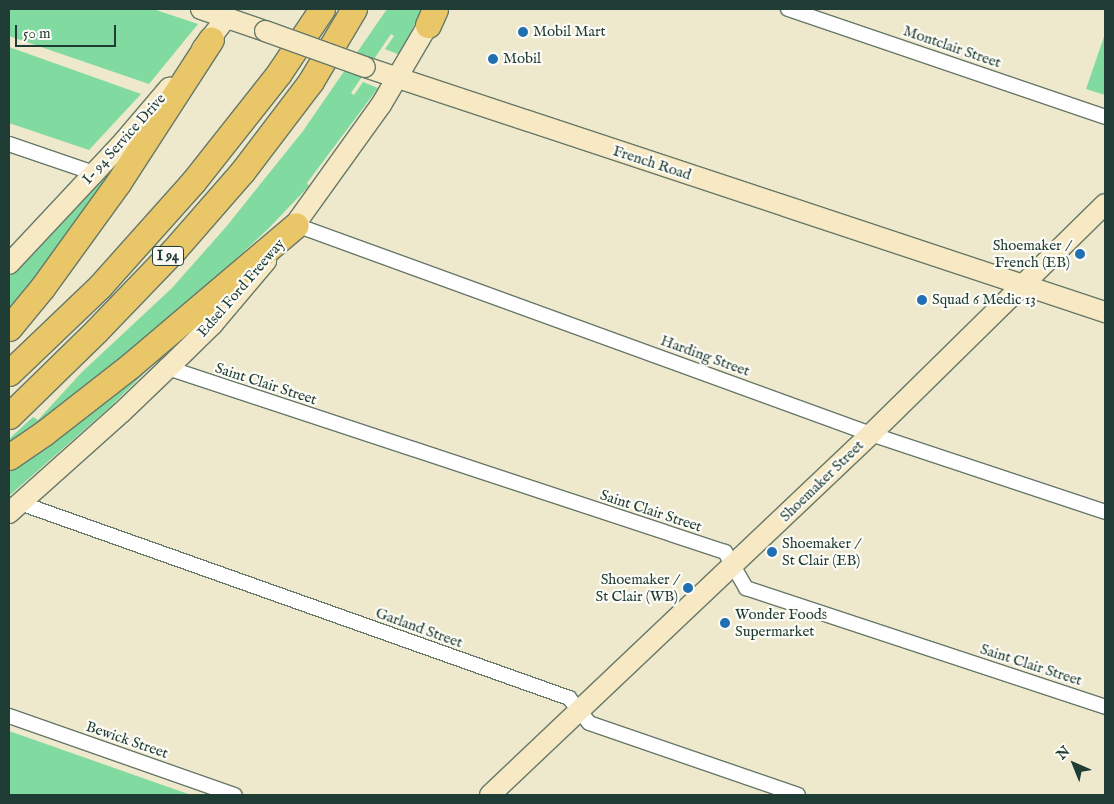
<!DOCTYPE html>
<html>
<head>
<meta charset="utf-8">
<style>
  body { margin:0 }
  #map { position:relative; width:1114px; height:804px; overflow:hidden; background:#eee8cc; font-family:"IM FELL English",serif }
  div>[style] { position:absolute }
  .green>* { inset:0; background:#81da9f }
  .roads { filter:drop-shadow(1px 0 #677969) drop-shadow(-1px 0 #677969) drop-shadow(0 1px #677969) drop-shadow(0 -1px #677969) }
  .street>* { height:14px; margin:-7px; padding:0 7px; transform-origin:7px; border-radius:7px; background:#fff }
  .secondary>* { height:20px; margin:-10px; padding:0 10px; transform-origin:10px; border-radius:10px; background:#f6e9c3 }
  .highway>* { height:25px; margin:-12.5px; padding:0 12.5px; transform-origin:12.5px; border-radius:12.5px; background:#e9c769 }
  .bridges { filter:drop-shadow(1px 0 #677969) drop-shadow(-1px 0 #677969) drop-shadow(0 1px #677969) drop-shadow(0 -1px #677969) }
  .secondary-bridge>* { height:20px; margin:-10px; padding:0 10px; transform-origin:10px; border-radius:10px; background:#f6e9c3 }
  .dots>* { width:14px; height:14px; translate:-50% -50%; box-sizing:border-box; border:2px solid #fdfcf7; border-radius:50% }
  span { translate:-50% -50%; white-space:nowrap; text-align:center; line-height:1.15; -webkit-text-stroke:4.5px #fdfcf7; paint-order:stroke }
  .shield-label span { padding:1px 4px; background:#fdfcf7; border:1px solid; border-radius:4px; -webkit-text-stroke-width:0 }
  .shield-label { font-size:14px; color:#1f3d34; font-weight:700 }
  .poi-label { font-size:15px; color:#1f3d34 }
  .left { translate:0 -50%; text-align:left }
  .right { translate:-100% -50%; text-align:right }
  .street-label { font-size:15px; color:#1f3d34 }
  .frame { position:absolute; inset:0; border:10px solid #1f3d34; pointer-events:none }
  .north { position:absolute; left:1049px; top:739px; width:50px; height:50px; -webkit-text-stroke:4px #fdfcf7; paint-order:stroke; rotate:316deg; font-size:14px; font-weight:700; line-height:20px; text-align:center; color:#1f3d34 }
  .north::after { content:''; display:block; margin:auto; width:18px; height:22px; background:#1f3d34; clip-path:polygon(50% 0,100% 100%,50% 72%,0 100%) }
  .scale { position:absolute; left:15px; top:25px; width:101px; height:22px; box-sizing:border-box; border:2px solid #1f3d34; border-top:0; padding-left:6px; font-size:15px; line-height:18px; white-space:nowrap; color:#1f3d34; -webkit-text-stroke:4px #fdfcf7; paint-order:stroke }
</style>
</head>
<body>
<div id="map">
  <div class="green">
    <div style="clip-path:polygon(9px 9px,153px 9px,198px 24px,149px 84px,9px 36px)"></div>
    <div style="clip-path:polygon(387px 9px,422px 9px,400px 55px,385px 49px,394px 36px,391px 34px,351px 93px,354px 95px,363px 82px,378px 88px,307px 183px,309px 186px,268px 229px,190px 302px,9px 447px,9px 439px,33px 417px,38px 420px,82px 372px,172px 288px,226px 227px,303px 131px)"></div>
    <div style="clip-path:polygon(1105px 34px,1105px 95px,1086px 89px)"></div>
    <div style="clip-path:polygon(9px 47px,141px 94px,89px 150px,9px 123px)"></div>
    <div style="clip-path:polygon(129px 147px,9px 314px,9px 277px)"></div>
    <div style="clip-path:polygon(188px 330px,110px 407px,9px 496px,9px 463px)"></div>
    <div style="clip-path:polygon(9px 731px,191px 795px,9px 795px)"></div>
  </div>
  <div class="roads">
    <div class="street">
      <div style="left:788px;top:9px;width:335px;rotate:18.8deg"></div>
      <div style="left:9px;top:144px;width:90px;rotate:18.8deg"></div>
      <div style="left:296px;top:225px;width:612px;rotate:19.98deg"></div>
      <div style="left:871px;top:434px;width:247px;rotate:18.4deg"></div>
      <div style="left:168px;top:368px;width:587px;rotate:18.28deg"></div>
      <div style="left:725px;top:552px;width:42px;rotate:59.7deg"></div>
      <div style="left:746px;top:588px;width:378px;rotate:18.3deg"></div>
      <div style="left:20px;top:503px;width:583px;rotate:19.55deg"></div>
      <div style="left:569px;top:698px;width:32px;rotate:51deg"></div>
      <div style="left:589px;top:723px;width:221px;rotate:19deg"></div>
      <div style="left:9px;top:716px;width:239px;rotate:19.3deg"></div>
    </div>
    <div class="secondary">
      <div style="left:201px;top:9px;width:68px;rotate:19deg"></div>
      <div style="left:202px;top:49px;width:41px;rotate:-52deg"></div>
      <div style="left:365px;top:67px;width:780px;rotate:18.32deg"></div>
      <div style="left:286px;top:237px;width:163px;rotate:-54.3deg"></div>
      <div style="left:381px;top:105px;width:93px;rotate:-59.6deg"></div>
      <div style="left:9px;top:264px;width:168px;rotate:-46.9deg"></div>
      <div style="left:124px;top:141px;width:70px;rotate:-49.7deg"></div>
      <div style="left:9px;top:513px;width:150px;rotate:-41.8deg"></div>
      <div style="left:121px;top:413px;width:65px;rotate:-43.8deg"></div>
      <div style="left:168px;top:368px;width:62px;rotate:-44.3deg"></div>
      <div style="left:212px;top:325px;width:84px;rotate:-49.8deg"></div>
      <div style="left:490px;top:795px;width:525px;rotate:-43.46deg"></div>
      <div style="left:871px;top:434px;width:328px;rotate:-44.5deg"></div>
    </div>
    <div class="highway">
      <div style="left:428px;top:25px;width:17px;rotate:-66deg"></div>
      <div style="left:9px;top:328px;width:52px;rotate:-50.5deg"></div>
      <div style="left:42px;top:288px;width:130px;rotate:-54.1deg"></div>
      <div style="left:118px;top:183px;width:171px;rotate:-57.1deg"></div>
      <div style="left:9px;top:373px;width:126px;rotate:-43.7deg"></div>
      <div style="left:100px;top:286px;width:140px;rotate:-48.2deg"></div>
      <div style="left:193px;top:182px;width:139px;rotate:-51.7deg"></div>
      <div style="left:279px;top:73px;width:77px;rotate:-56.1deg"></div>
      <div style="left:9px;top:416px;width:122px;rotate:-44.3deg"></div>
      <div style="left:96px;top:331px;width:111px;rotate:-46.1deg"></div>
      <div style="left:173px;top:251px;width:105px;rotate:-48.9deg"></div>
      <div style="left:242px;top:172px;width:114px;rotate:-52.8deg"></div>
      <div style="left:311px;top:81px;width:84px;rotate:-59.2deg"></div>
      <div style="left:9px;top:457px;width:42px;rotate:-34.4deg"></div>
      <div style="left:44px;top:433px;width:110px;rotate:-38deg"></div>
      <div style="left:131px;top:365px;width:216px;rotate:-40.3deg"></div>
    </div>
  </div>
  <div class="bridges">
    <div class="secondary-bridge">
      <div style="left:265px;top:31px;width:106px;rotate:19.8deg"></div>
    </div>
  </div>
  <div class="dots">
    <div style="left:523px;top:32px;background:#1f6fb2"></div>
    <div style="left:493px;top:59px;background:#1f6fb2"></div>
    <div style="left:1080px;top:254px;background:#1f6fb2"></div>
    <div style="left:922px;top:300px;background:#1f6fb2"></div>
    <div style="left:772px;top:552px;background:#1f6fb2"></div>
    <div style="left:688px;top:588px;background:#1f6fb2"></div>
    <div style="left:725px;top:623px;background:#1f6fb2"></div>
  </div>
  <div class="shield-label">
    <span style="left:168px;top:256px">I 94</span>
  </div>
  <div class="poi-label">
    <span class="left" style="left:533px;top:32px">Mobil Mart</span>
    <span class="left" style="left:503px;top:59px">Mobil</span>
    <span class="right" style="left:1070px;top:254px">Shoemaker /<br>French (EB)</span>
    <span class="left" style="left:932px;top:300px">Squad 6 Medic 13</span>
    <span class="left" style="left:782px;top:552px">Shoemaker /<br>St Clair (EB)</span>
    <span class="right" style="left:678px;top:588px">Shoemaker /<br>St Clair (WB)</span>
    <span class="left" style="left:735px;top:623px">Wonder Foods<br>Supermarket</span>
  </div>
  <div class="street-label">
    <span style="left:952px;top:47px;rotate:19deg">Montclair Street</span>
    <span style="left:124px;top:139px;rotate:-48deg">I- 94 Service Drive</span>
    <span style="left:652px;top:163px;rotate:18deg">French Road</span>
    <span style="left:241px;top:288px;rotate:-49deg">Edsel Ford Freeway</span>
    <span style="left:705px;top:356px;rotate:20deg">Harding Street</span>
    <span style="left:266px;top:384px;rotate:18deg">Saint Clair Street</span>
    <span style="left:822px;top:481px;rotate:-44deg">Shoemaker Street</span>
    <span style="left:651px;top:511px;rotate:18deg">Saint Clair Street</span>
    <span style="left:419px;top:628px;rotate:20deg">Garland Street</span>
    <span style="left:1031px;top:665px;rotate:18deg">Saint Clair Street</span>
    <span style="left:127px;top:740px;rotate:19deg">Bewick Street</span>
  </div>
  <div class="frame"></div>
  <div class="north">N</div>
  <div class="scale">50 m</div>
</div>
</body>
</html>
